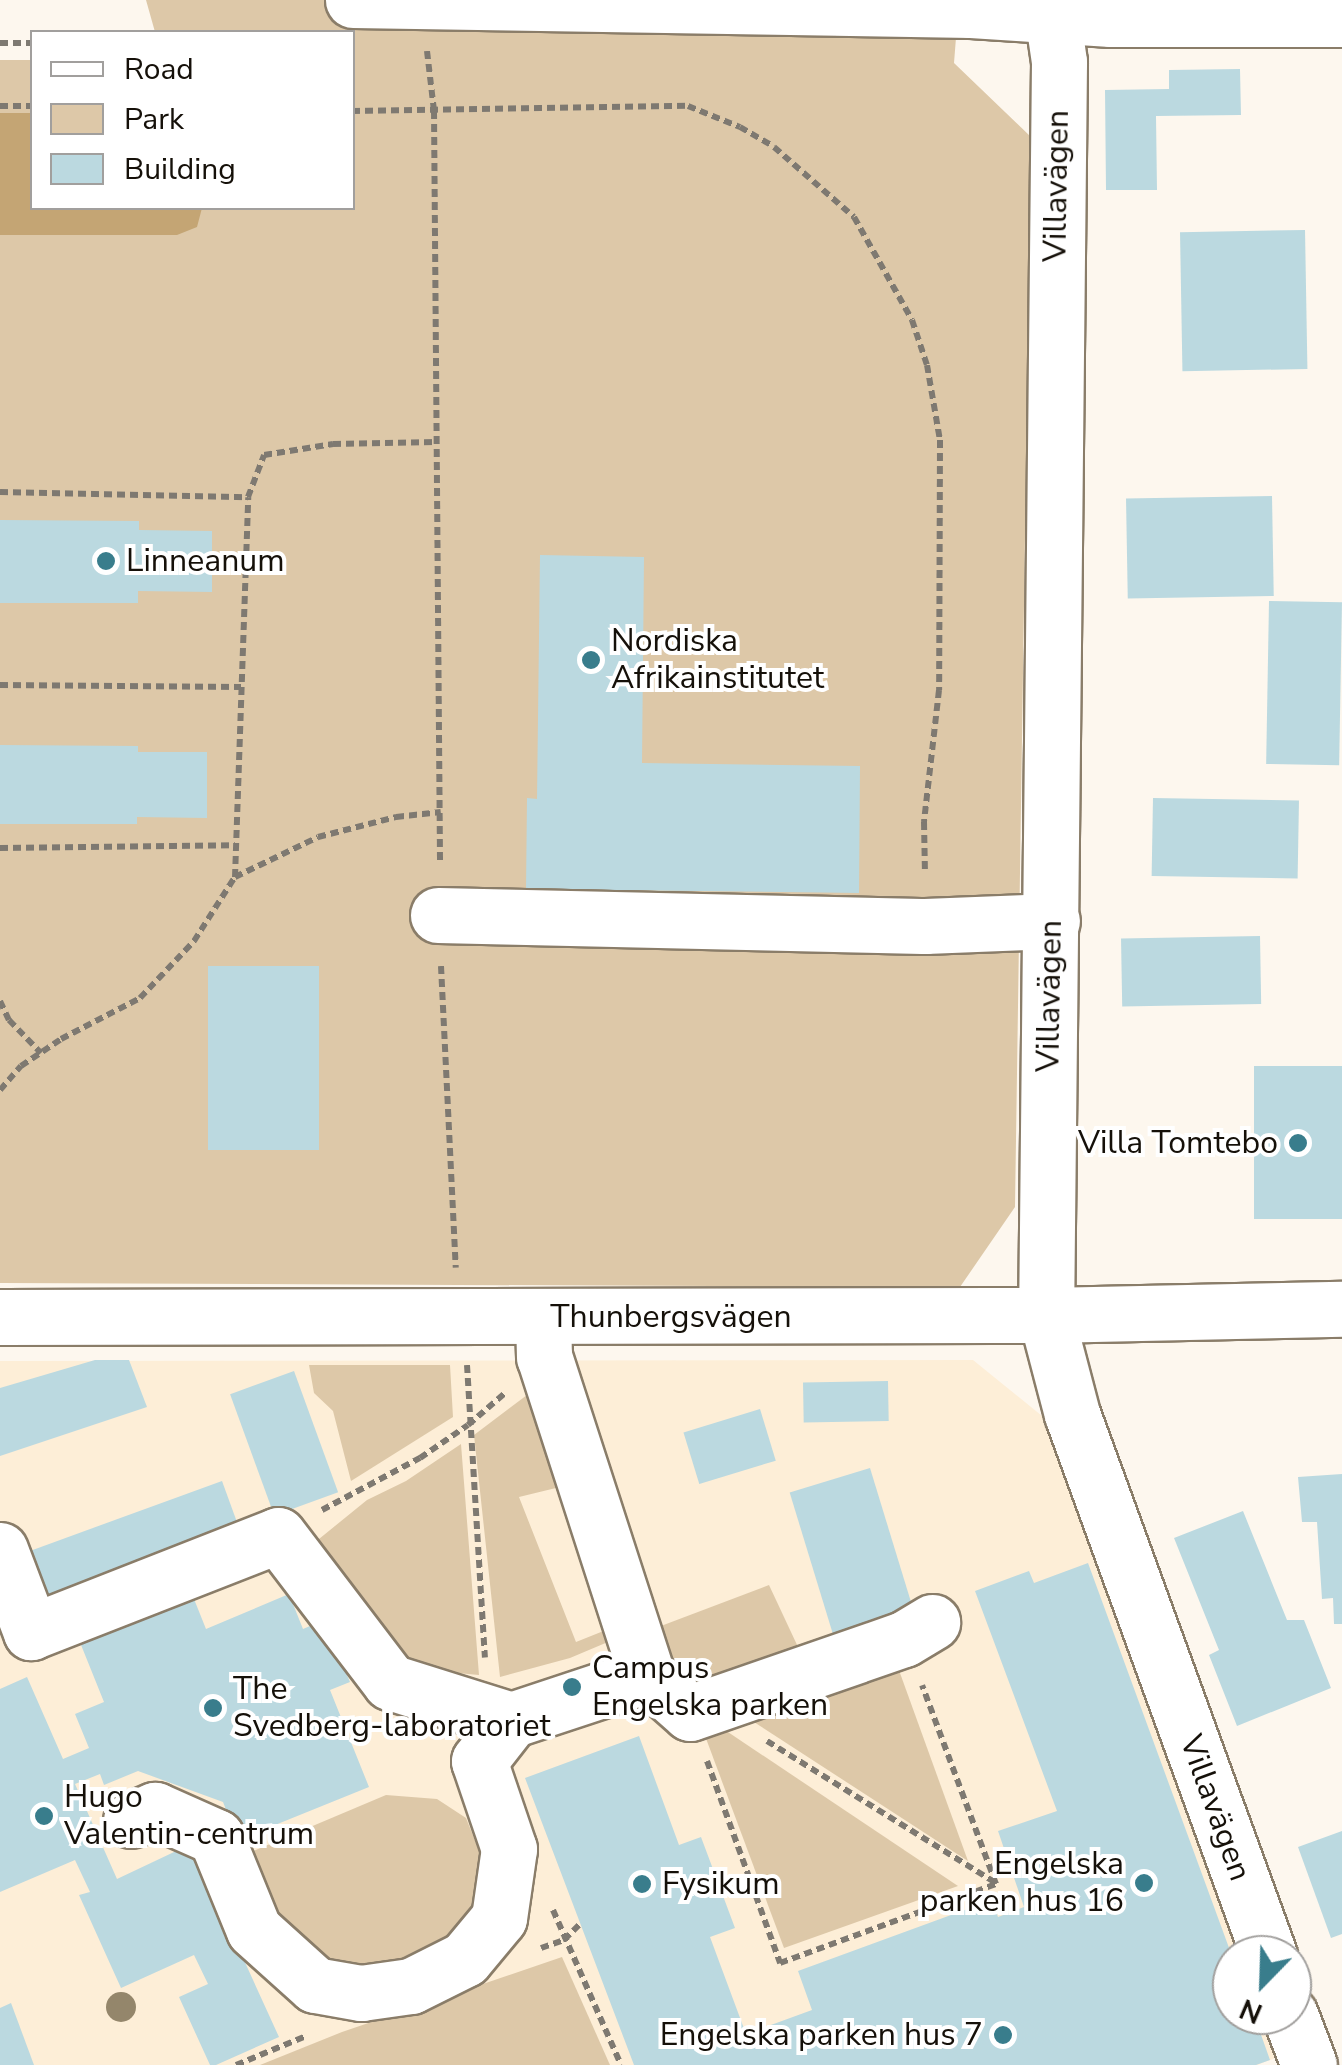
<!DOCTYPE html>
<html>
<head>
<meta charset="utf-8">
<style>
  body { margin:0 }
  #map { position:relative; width:1342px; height:2065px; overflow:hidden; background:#fdf7ee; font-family:"Nunito Sans",sans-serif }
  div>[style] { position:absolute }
  .built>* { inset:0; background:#fdeed7 }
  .green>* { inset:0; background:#ddc8a8 }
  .water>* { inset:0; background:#c4a574 }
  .building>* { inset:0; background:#bbd9e0; transform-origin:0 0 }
  .path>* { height:6px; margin-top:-3px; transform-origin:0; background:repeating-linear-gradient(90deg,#7e7971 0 8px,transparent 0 13px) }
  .roads { filter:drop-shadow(2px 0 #8a7d69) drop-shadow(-2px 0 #8a7d69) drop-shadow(0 2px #8a7d69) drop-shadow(0 -2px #8a7d69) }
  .minor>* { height:55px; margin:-27.5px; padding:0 27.5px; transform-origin:27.5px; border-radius:27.5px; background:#fff }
  .trees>* { width:30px; height:30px; margin:-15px; border-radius:50%; background:#94866b }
  .dots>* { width:28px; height:28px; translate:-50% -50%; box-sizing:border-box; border:5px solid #fff; border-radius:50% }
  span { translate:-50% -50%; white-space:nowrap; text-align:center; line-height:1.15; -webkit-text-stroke:8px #fff; paint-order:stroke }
  .street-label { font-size:32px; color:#151009 }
  .poi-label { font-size:32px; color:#151009 }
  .left { translate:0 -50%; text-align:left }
  .right { translate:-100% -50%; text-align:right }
  .legend { position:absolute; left:30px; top:30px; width:325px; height:180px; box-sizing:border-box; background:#fff; border:2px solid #a19f9d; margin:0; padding:12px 18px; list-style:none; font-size:30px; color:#151009 }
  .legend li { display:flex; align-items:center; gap:20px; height:50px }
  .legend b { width:50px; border:2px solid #a19f9d }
  .north { position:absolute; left:1212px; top:1935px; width:100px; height:100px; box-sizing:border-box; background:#fff; border:2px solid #a19f9d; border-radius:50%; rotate:203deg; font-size:28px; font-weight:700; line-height:40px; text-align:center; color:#151009 }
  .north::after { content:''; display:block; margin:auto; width:35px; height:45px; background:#397d8c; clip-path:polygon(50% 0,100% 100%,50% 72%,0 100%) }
</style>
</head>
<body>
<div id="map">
  <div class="built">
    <div style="clip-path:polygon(973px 1360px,1047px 1420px,1241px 1955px,1232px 1955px,1232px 2015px,1263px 2015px,1278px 2057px,1257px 2065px,0 2065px,0 1361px)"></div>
  </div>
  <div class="green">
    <div style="clip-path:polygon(146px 0,959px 0,954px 63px,1031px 137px,1015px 1207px,960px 1287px,0 1283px,0 60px,32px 60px,32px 208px,352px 208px,352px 32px,155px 32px)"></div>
    <div style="clip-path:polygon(309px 1365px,450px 1365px,453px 1417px,351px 1481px,333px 1411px,314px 1393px)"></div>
    <div style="clip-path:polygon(527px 1395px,560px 1487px,519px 1497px,576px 1642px,611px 1628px,615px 1639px,570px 1658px,500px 1677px,474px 1435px)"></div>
    <div style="clip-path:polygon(461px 1444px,479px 1675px,436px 1671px,378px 1648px,313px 1566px,319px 1539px,367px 1500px,406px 1481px)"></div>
    <div style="clip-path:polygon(769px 1585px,798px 1647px,715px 1695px,659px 1661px,653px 1629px)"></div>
    <div style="clip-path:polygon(896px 1662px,968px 1861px,737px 1711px)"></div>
    <div style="clip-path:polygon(713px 1722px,958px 1886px,784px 1948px,701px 1725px)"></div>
    <div style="clip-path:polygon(386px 1795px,437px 1799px,466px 1818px,480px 1853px,481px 1895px,461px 1942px,400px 1980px,298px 1961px,246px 1854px)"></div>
    <div style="clip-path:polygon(562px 1957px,610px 2065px,260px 2065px,342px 2032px)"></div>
  </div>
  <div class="water">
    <div style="clip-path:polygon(0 113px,32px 113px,32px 208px,202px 208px,197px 227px,177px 235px,0 235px)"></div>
  </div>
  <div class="building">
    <div style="clip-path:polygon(1240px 69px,1241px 115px,1156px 116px,1157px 190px,1106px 190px,1105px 90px,1169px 89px,1169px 70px)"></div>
    <div style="left:1305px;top:230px;width:139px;height:125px;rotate:89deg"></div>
    <div style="left:1272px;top:496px;width:100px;height:146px;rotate:89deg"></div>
    <div style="clip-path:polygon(0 520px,139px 521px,139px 530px,212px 531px,212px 592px,138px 591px,138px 603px,0 603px)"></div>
    <div style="clip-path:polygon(540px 555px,644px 557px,642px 763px,860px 766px,859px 893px,526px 889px,527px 798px,537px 799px)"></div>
    <div style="left:1269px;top:601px;width:73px;height:163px;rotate:1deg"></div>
    <div style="clip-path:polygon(0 745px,138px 746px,138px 752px,207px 752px,207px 818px,137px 817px,137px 824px,0 824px)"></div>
    <div style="left:1153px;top:798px;width:146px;height:78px;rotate:1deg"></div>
    <div style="left:1260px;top:936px;width:68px;height:139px;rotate:89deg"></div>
    <div style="left:208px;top:966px;width:111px;height:184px"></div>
    <div style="left:1342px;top:1066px;width:153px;height:88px;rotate:90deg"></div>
    <div style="clip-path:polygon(95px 1360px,129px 1360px,147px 1407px,0 1456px,0 1388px)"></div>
    <div style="left:294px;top:1371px;width:129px;height:68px;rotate:70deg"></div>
    <div style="left:888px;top:1381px;width:40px;height:85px;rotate:89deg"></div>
    <div style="left:760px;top:1409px;width:54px;height:80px;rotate:73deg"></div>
    <div style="left:870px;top:1468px;width:152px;height:84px;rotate:73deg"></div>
    <div style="clip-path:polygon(1342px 1474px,1342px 1624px,1334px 1624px,1333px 1598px,1322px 1599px,1317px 1522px,1302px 1522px,1298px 1477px)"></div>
    <div style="left:222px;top:1481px;width:63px;height:208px;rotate:70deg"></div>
    <div style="clip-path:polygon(1243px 1511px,1287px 1620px,1304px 1620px,1331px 1688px,1237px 1726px,1209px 1655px,1219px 1650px,1174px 1538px)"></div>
    <div style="clip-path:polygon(1088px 1563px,1232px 1956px,1232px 2015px,1254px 2015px,1270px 2060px,1256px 2065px,634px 2065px,525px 1778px,639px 1736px,679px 1845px,701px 1837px,735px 1928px,710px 1937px,746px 2034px,812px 2010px,798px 1971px,992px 1900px,998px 1917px,1024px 1907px,998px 1831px,1057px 1811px,975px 1591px,1029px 1571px,1034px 1583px)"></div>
    <div style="clip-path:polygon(188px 1584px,206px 1629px,289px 1594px,303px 1629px,324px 1620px,350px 1682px,330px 1690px,369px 1787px,238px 1840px,223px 1802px,138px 1771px,104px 1785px,100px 1774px,75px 1784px,117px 1879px,191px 1844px,279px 2037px,216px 2065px,210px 2065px,179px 1997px,208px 1984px,194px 1955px,121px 1988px,79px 1895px,90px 1892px,75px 1860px,0 1892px,0 1689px,27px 1677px,63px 1759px,89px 1748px,75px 1714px,104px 1702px,75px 1630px)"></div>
    <div style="clip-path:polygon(1342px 1831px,1342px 1934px,1331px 1938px,1298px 1847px)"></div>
    <div style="clip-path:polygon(11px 2003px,34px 2065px,0 2065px,0 2008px)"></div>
  </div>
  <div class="path">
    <div style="left:0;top:43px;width:32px"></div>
    <div style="left:427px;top:51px;width:60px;rotate:83.3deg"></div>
    <div style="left:434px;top:111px;width:752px;rotate:89.54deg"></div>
    <div style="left:0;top:106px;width:32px"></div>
    <div style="left:352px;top:111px;width:336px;rotate:-0.9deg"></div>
    <div style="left:688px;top:106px;width:56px;rotate:22deg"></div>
    <div style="left:740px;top:127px;width:39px;rotate:30deg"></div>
    <div style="left:774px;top:147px;width:106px;rotate:41.2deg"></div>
    <div style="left:854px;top:217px;width:118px;rotate:60.6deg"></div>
    <div style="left:912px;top:320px;width:47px;rotate:71.6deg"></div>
    <div style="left:927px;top:365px;width:76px;rotate:80.2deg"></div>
    <div style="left:940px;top:440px;width:250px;rotate:90.2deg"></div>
    <div style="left:939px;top:690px;width:133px;rotate:96.5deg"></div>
    <div style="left:924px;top:822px;width:52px;rotate:88.9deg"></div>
    <div style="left:0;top:492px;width:248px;rotate:1.2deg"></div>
    <div style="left:248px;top:497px;width:45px;rotate:-69.1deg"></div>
    <div style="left:264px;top:455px;width:70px;rotate:-9.1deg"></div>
    <div style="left:333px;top:444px;width:103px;rotate:-1.1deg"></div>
    <div style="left:0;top:685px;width:241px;rotate:0.5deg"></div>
    <div style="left:0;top:848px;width:235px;rotate:-0.7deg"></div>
    <div style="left:235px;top:877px;width:380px;rotate:-88deg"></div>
    <div style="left:441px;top:966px;width:302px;rotate:87.2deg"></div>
    <div style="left:0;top:1001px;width:21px;rotate:65deg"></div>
    <div style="left:9px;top:1020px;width:46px;rotate:45.9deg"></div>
    <div style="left:0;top:1090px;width:32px;rotate:-49deg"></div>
    <div style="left:21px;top:1066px;width:48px;rotate:-34deg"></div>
    <div style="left:61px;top:1039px;width:89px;rotate:-27.4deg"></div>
    <div style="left:140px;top:998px;width:79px;rotate:-46.5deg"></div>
    <div style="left:194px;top:941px;width:76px;rotate:-57.4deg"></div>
    <div style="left:235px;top:877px;width:92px;rotate:-25.7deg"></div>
    <div style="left:318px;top:837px;width:81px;rotate:-14.4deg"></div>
    <div style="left:396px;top:817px;width:45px;rotate:-6.3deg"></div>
    <div style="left:467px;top:1365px;width:293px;rotate:86.5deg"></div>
    <div style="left:322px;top:1510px;width:111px;rotate:-28deg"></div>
    <div style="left:420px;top:1458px;width:58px;rotate:-34.5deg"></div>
    <div style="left:468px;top:1425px;width:49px;rotate:-40.9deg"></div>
    <div style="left:767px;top:1741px;width:267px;rotate:31.8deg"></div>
    <div style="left:707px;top:1761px;width:215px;rotate:70.1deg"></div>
    <div style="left:780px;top:1963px;width:230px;rotate:-20.1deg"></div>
    <div style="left:996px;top:1884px;width:212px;rotate:-110.4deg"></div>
    <div style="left:553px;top:1910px;width:169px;rotate:66.3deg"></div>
    <div style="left:541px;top:1948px;width:24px;rotate:-19deg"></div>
    <div style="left:564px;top:1940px;width:23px;rotate:-45deg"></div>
    <div style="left:236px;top:2065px;width:74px;rotate:-22.4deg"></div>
  </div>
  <div class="roads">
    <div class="minor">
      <div style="left:353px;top:0;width:618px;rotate:0.93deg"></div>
      <div style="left:971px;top:10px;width:140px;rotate:3.7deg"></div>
      <div style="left:1111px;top:19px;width:231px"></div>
      <div style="left:1050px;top:0;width:63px;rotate:81.7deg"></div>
      <div style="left:1059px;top:62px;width:1253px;rotate:90.59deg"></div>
      <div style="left:1046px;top:1315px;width:102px;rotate:75.3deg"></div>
      <div style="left:1072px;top:1414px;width:576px;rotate:69.99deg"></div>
      <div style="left:438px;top:915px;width:487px;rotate:1.3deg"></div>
      <div style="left:925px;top:926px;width:127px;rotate:-2.3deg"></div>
      <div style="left:0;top:1317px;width:1046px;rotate:-0.11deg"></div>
      <div style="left:1046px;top:1315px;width:296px;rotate:-1.2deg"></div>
      <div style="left:0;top:1550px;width:88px;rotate:69.3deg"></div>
      <div style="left:31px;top:1632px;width:265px;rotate:-21.4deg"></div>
      <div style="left:278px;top:1535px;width:185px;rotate:52.7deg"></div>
      <div style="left:390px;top:1682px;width:127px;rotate:17.4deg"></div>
      <div style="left:647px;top:1675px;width:57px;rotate:41.5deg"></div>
      <div style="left:690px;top:1713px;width:226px;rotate:-19.1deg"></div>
      <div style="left:904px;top:1639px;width:33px;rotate:-31deg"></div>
      <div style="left:131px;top:1820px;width:26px;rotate:-23deg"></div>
      <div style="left:155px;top:1810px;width:67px;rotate:23.9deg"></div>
      <div style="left:216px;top:1837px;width:100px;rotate:67.8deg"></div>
      <div style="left:254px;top:1930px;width:82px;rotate:42deg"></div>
      <div style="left:315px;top:1985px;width:47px;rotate:9.9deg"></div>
      <div style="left:361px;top:1993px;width:50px;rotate:-8deg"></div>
      <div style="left:411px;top:1986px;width:60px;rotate:-26.6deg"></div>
      <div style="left:465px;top:1959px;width:53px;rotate:-50.3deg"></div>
      <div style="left:499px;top:1918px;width:70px;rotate:-81.8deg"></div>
      <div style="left:509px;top:1849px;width:93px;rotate:-108.8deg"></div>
      <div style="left:479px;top:1761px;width:52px;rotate:-52deg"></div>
      <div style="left:511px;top:1720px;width:143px;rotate:-18.3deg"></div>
      <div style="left:647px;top:1675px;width:334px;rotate:-107.9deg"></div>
      <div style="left:544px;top:1357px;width:40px;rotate:-91.4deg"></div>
      <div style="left:1290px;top:2015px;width:53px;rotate:69.2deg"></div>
    </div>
  </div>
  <div class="trees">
    <div style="left:121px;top:2007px"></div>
  </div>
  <div class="dots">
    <div style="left:106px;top:561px;background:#397d8c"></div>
    <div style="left:591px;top:660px;background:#397d8c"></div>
    <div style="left:1298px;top:1143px;background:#397d8c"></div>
    <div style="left:572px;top:1687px;background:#397d8c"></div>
    <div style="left:213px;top:1708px;background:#397d8c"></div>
    <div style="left:44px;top:1816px;background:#397d8c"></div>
    <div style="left:1144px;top:1883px;background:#397d8c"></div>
    <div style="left:642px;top:1884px;background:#397d8c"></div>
    <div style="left:1003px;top:2035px;background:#397d8c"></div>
  </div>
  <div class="street-label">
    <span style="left:1057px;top:186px;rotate:-89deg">Villavägen</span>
    <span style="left:1050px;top:996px;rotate:-89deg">Villavägen</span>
    <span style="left:671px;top:1317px">Thunbergsvägen</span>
    <span style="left:1215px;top:1808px;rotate:70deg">Villavägen</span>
  </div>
  <div class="poi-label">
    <span class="left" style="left:126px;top:561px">Linneanum</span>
    <span class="left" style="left:611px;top:660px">Nordiska<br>Afrikainstitutet</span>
    <span class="right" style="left:1278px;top:1143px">Villa Tomtebo</span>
    <span class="left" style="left:592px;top:1687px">Campus<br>Engelska parken</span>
    <span class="left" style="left:233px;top:1708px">The<br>Svedberg-laboratoriet</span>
    <span class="left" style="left:64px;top:1816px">Hugo<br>Valentin-centrum</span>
    <span class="right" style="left:1124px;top:1883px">Engelska<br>parken hus 16</span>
    <span class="left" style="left:662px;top:1884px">Fysikum</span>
    <span class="right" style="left:983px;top:2035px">Engelska parken hus 7</span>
  </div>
  <ul class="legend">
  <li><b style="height:12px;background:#fff"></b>Road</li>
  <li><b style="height:28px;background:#ddc8a8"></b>Park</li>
  <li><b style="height:28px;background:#bbd9e0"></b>Building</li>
  </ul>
  <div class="north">N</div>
</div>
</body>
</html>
